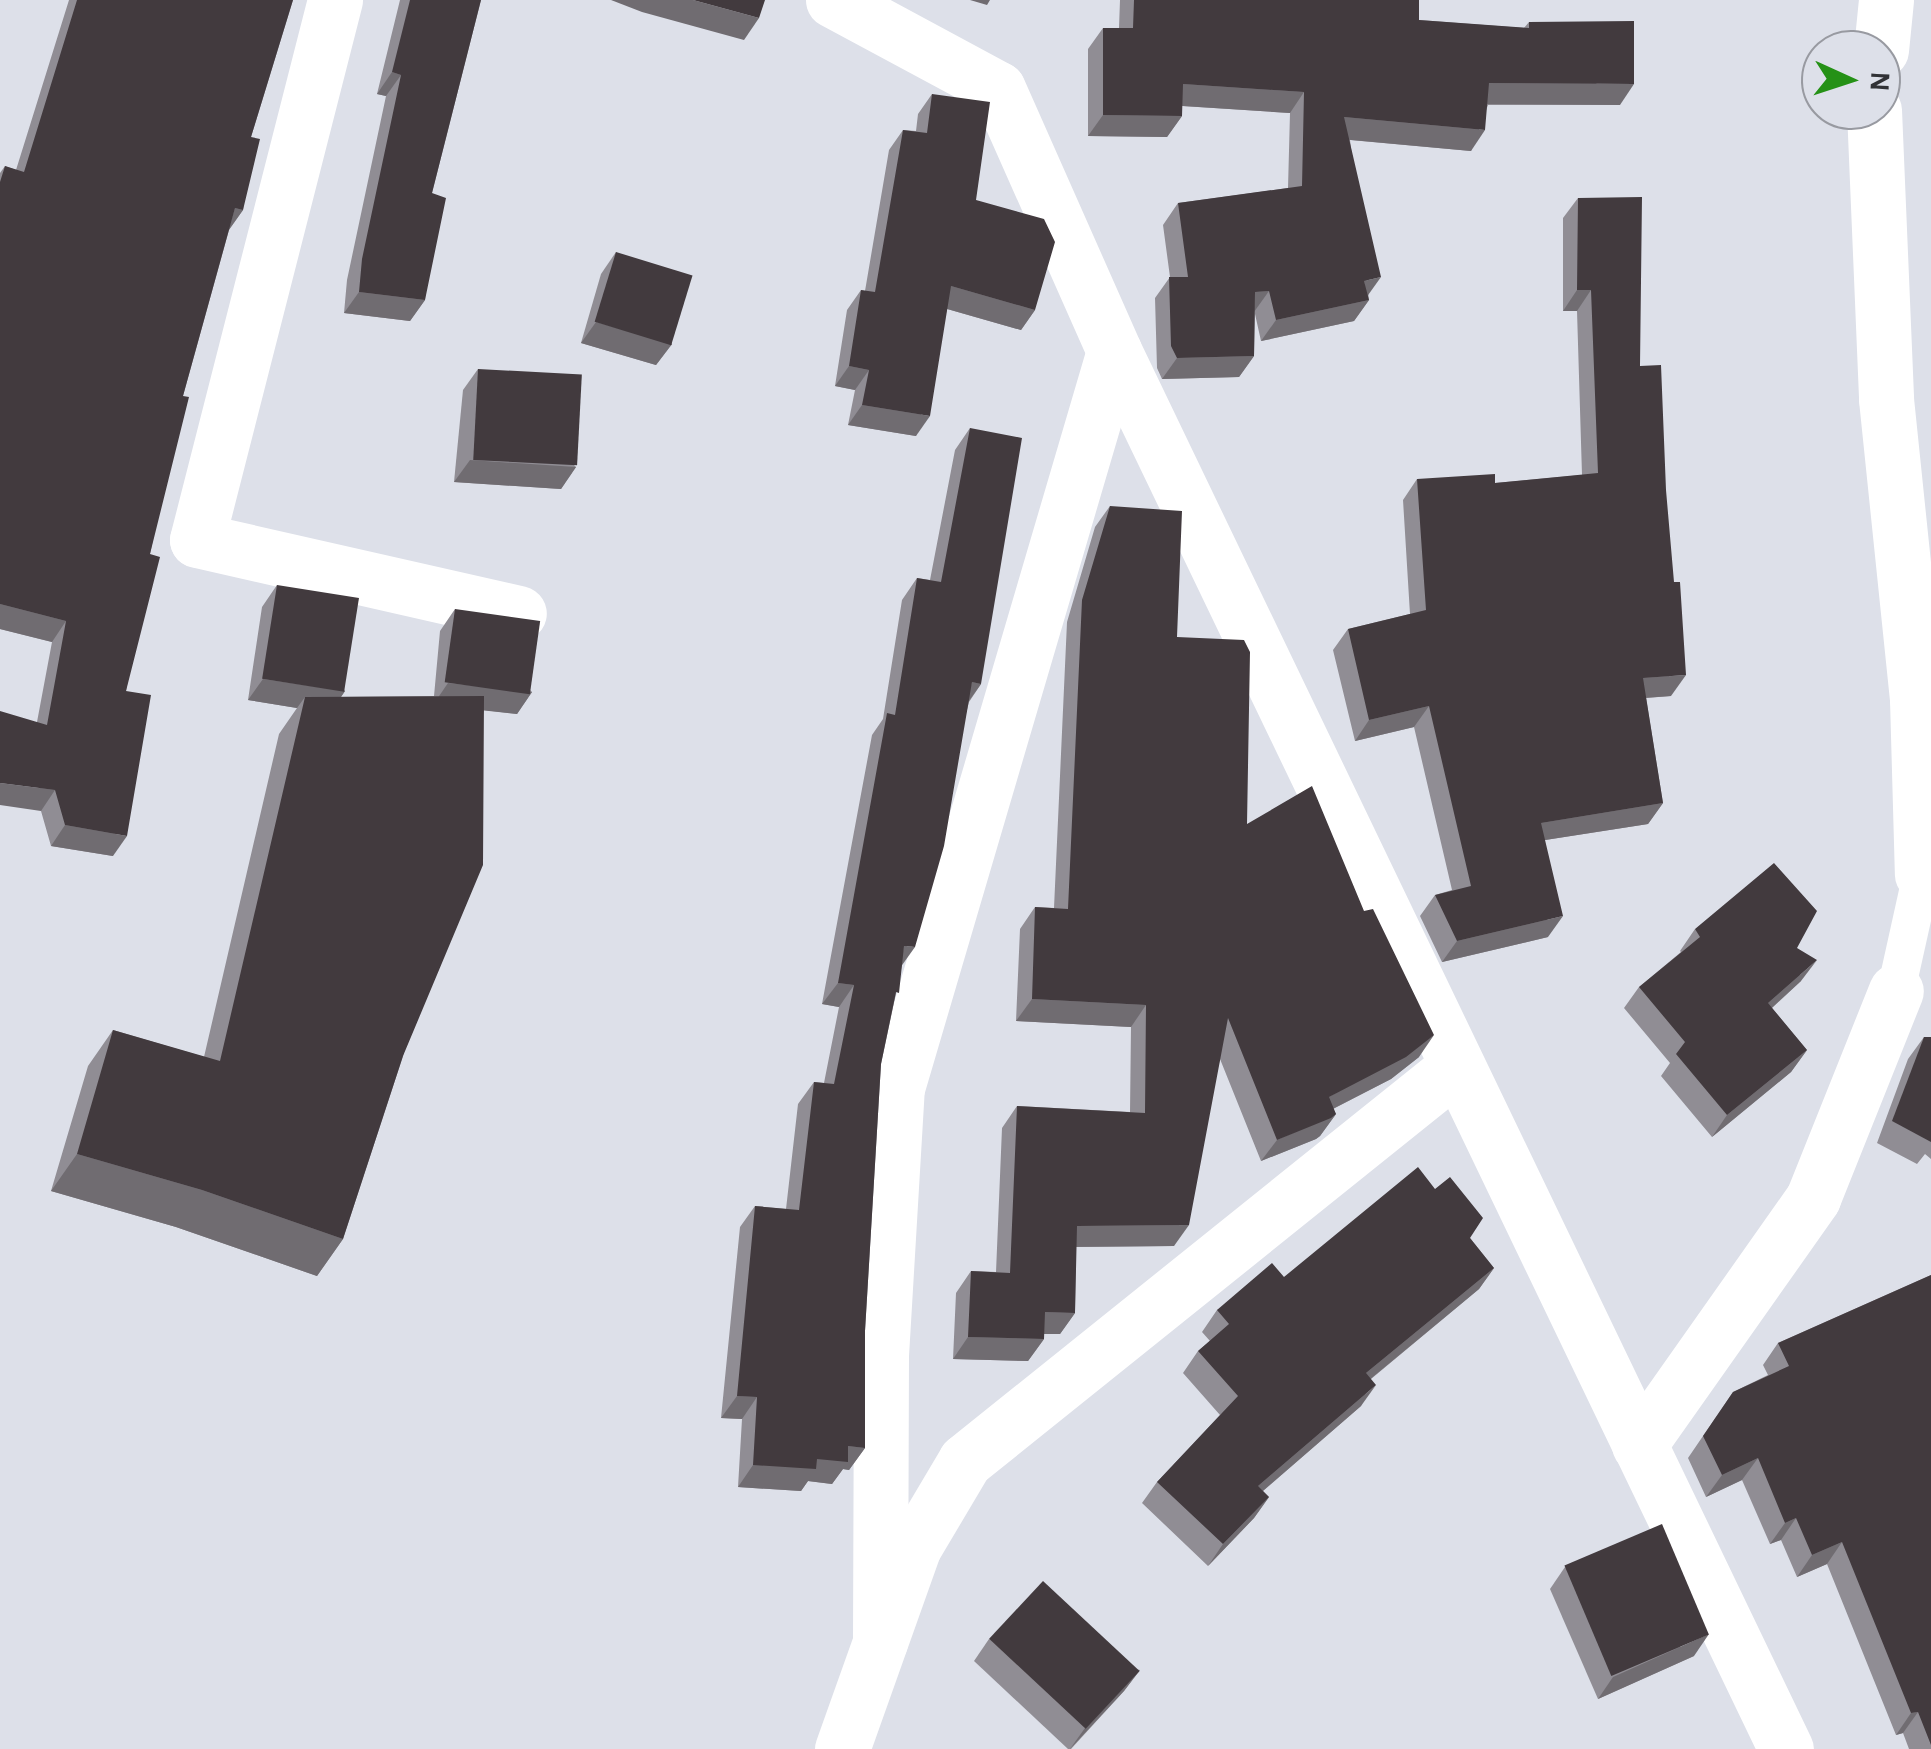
<!DOCTYPE html>
<html>
<head>
<meta charset="utf-8">
<style>
  body { margin:0 }
  #map { position:relative; width:1931px; height:1749px; overflow:hidden; background:#dde0e9; font-family:"Alegreya Sans",sans-serif }
  div>[style] { position:absolute }
  .lane>* { height:38px; margin:-19px; padding:0 19px; transform-origin:19px; border-radius:19px; background:#fff }
  .street>* { height:55px; margin:-27.5px; padding:0 27.5px; transform-origin:27.5px; border-radius:27.5px; background:#fff }
  .wall>* { inset:0; background:#908d94 }
  .shaded-wall>* { inset:0; background:#706c71 }
  .building>* { inset:0; background:#423a3e; transform-origin:0 0 }
  span { translate:-50% -50%; white-space:nowrap; text-align:center; line-height:1.15; -webkit-text-stroke:10px #dde0e9; paint-order:stroke }
  .north { position:absolute; left:1801px; top:30px; width:100px; height:100px; box-sizing:border-box; background:#dde0e9; border:2px solid #989aa1; border-radius:50%; rotate:93deg; font-size:28px; font-weight:700; line-height:40px; text-align:center; color:#313236 }
  .north::after { content:''; display:block; margin:auto; width:35px; height:45px; background:#259116; clip-path:polygon(50% 0,100% 100%,50% 72%,0 100%) }
</style>
</head>
<body>
<div id="map">
  <div class="lane">
    <div style="left:1896px;top:991px;width:120px;rotate:-77.5deg"></div>
  </div>
  <div class="street">
    <div style="left:335px;top:0;width:557px;rotate:104.34deg"></div>
    <div style="left:197px;top:540px;width:330px;rotate:12.8deg"></div>
    <div style="left:833px;top:0;width:187px;rotate:28.3deg"></div>
    <div style="left:998px;top:89px;width:287px;rotate:66.1deg"></div>
    <div style="left:1114px;top:351px;width:1551px;rotate:64.33deg"></div>
    <div style="left:1881px;top:50px;width:50px;rotate:-84.3deg"></div>
    <div style="left:1874px;top:110px;width:289px;rotate:87.6deg"></div>
    <div style="left:1886px;top:399px;width:302px;rotate:84.1deg"></div>
    <div style="left:1917px;top:699px;width:175px;rotate:88.4deg"></div>
    <div style="left:1639px;top:1445px;width:302px;rotate:-54.8deg"></div>
    <div style="left:1813px;top:1198px;width:223px;rotate:-68.2deg"></div>
    <div style="left:880px;top:1642px;width:287px;rotate:-89.8deg"></div>
    <div style="left:881px;top:1355px;width:267px;rotate:-86.6deg"></div>
    <div style="left:897px;top:1088px;width:768px;rotate:-73.59deg"></div>
    <div style="left:842px;top:1749px;width:214px;rotate:-70.4deg"></div>
    <div style="left:914px;top:1547px;width:100px;rotate:-59.3deg"></div>
    <div style="left:965px;top:1461px;width:630px;rotate:-38.75deg"></div>
  </div>
  <div class="wall">
    <div style="clip-path:polygon(69px 0,293px 0,251px 137px,243px 210px,229px 230px,183px 396px,150px 554px,126px 691px,113px 856px,51px 846px,41px 811px,37px 722px,52px 642px,0 629px,0 173px,5px 166px,16px 170px)"></div>
    <div style="clip-path:polygon(400px 0,481px 0,432px 193px,425px 300px,410px 321px,344px 313px,347px 280px,386px 96px,377px 94px)"></div>
    <div style="clip-path:polygon(1120px 0,1419px 0,1419px 20px,1524px 28px,1529px 22px,1620px 105px,1488px 105px,1471px 151px,1350px 140px,1369px 300px,1354px 321px,1261px 341px,1255px 314px,1254px 356px,1239px 377px,1162px 379px,1157px 368px,1155px 298px,1170px 277px,1163px 225px,1178px 203px,1288px 188px,1290px 113px,1182px 106px,1182px 116px,1167px 137px,1088px 136px,1088px 49px,1103px 28px,1119px 28px)"></div>
    <div style="clip-path:polygon(932px 94px,976px 200px,1035px 310px,1021px 330px,947px 309px,916px 436px,848px 425px,855px 390px,835px 386px,847px 310px,861px 290px,865px 291px,889px 150px,903px 130px,916px 131px,918px 114px)"></div>
    <div style="clip-path:polygon(1578px 198px,1640px 366px,1671px 696px,1646px 698px,1663px 803px,1648px 824px,1545px 840px,1548px 937px,1442px 962px,1420px 916px,1435px 895px,1452px 890px,1414px 727px,1355px 741px,1333px 650px,1348px 629px,1410px 614px,1403px 500px,1417px 479px,1495px 483px,1582px 475px,1577px 311px,1563px 311px,1563px 218px)"></div>
    <div style="clip-path:polygon(616px 252px,672px 344px,656px 365px,581px 343px,601px 274px)"></div>
    <div style="clip-path:polygon(478px 369px,576px 467px,561px 489px,454px 482px,463px 390px)"></div>
    <div style="clip-path:polygon(970px 428px,981px 684px,969px 702px,902px 965px,881px 1064px,865px 1331px,865px 1448px,849px 1470px,843px 1469px,832px 1484px,808px 1481px,801px 1491px,738px 1487px,742px 1419px,721px 1418px,740px 1227px,755px 1206px,786px 1209px,798px 1104px,814px 1082px,824px 1083px,839px 1007px,822px 1004px,872px 735px,883px 719px,902px 600px,917px 578px,930px 580px,955px 450px)"></div>
    <div style="clip-path:polygon(1110px 506px,1177px 637px,1247px 824px,1419px 1057px,1391px 1079px,1333px 1109px,1336px 1114px,1320px 1136px,1316px 1139px,1261px 1161px,1220px 1059px,1174px 1246px,1076px 1247px,1075px 1313px,1060px 1334px,1044px 1334px,1044px 1339px,1028px 1361px,953px 1359px,956px 1293px,971px 1271px,996px 1272px,1002px 1128px,1017px 1106px,1130px 1112px,1131px 1027px,1016px 1021px,1020px 929px,1035px 907px,1054px 908px,1067px 622px,1095px 527px)"></div>
    <div style="clip-path:polygon(277px 585px,345px 691px,341px 697px,434px 696px,440px 631px,455px 609px,532px 692px,517px 714px,484px 710px,403px 1056px,343px 1239px,317px 1276px,176px 1227px,51px 1191px,88px 1066px,113px 1030px,204px 1057px,279px 734px,297px 708px,248px 700px,262px 607px)"></div>
    <div style="clip-path:polygon(1695px 929px,1797px 948px,1801px 981px,1772px 1008px,1807px 1050px,1791px 1072px,1712px 1137px,1661px 1076px,1670px 1063px,1624px 1008px,1639px 987px,1681px 952px,1680px 951px)"></div>
    <div style="clip-path:polygon(1924px 1037px,1931px 1037px,1931px 1159px,1925px 1154px,1917px 1164px,1877px 1143px,1908px 1059px)"></div>
    <div style="clip-path:polygon(1470px 1238px,1494px 1268px,1479px 1289px,1371px 1379px,1361px 1406px,1263px 1491px,1269px 1497px,1254px 1518px,1208px 1566px,1142px 1503px,1157px 1482px,1220px 1415px,1183px 1373px,1198px 1351px,1210px 1341px,1202px 1332px,1217px 1310px,1284px 1277px)"></div>
    <div style="clip-path:polygon(1931px 1275px,1931px 1749px,1909px 1749px,1903px 1733px,1896px 1735px,1827px 1564px,1797px 1577px,1781px 1540px,1770px 1544px,1742px 1480px,1706px 1497px,1688px 1458px,1733px 1392px,1768px 1375px,1763px 1365px,1778px 1343px)"></div>
    <div style="clip-path:polygon(1565px 1567px,1694px 1656px,1598px 1699px,1550px 1589px)"></div>
    <div style="clip-path:polygon(989px 1639px,1140px 1670px,1124px 1691px,1071px 1749px,1068px 1749px,974px 1661px)"></div>
  </div>
  <div class="shaded-wall">
    <div style="clip-path:polygon(611px 0,693px 0,759px 18px,744px 40px,642px 12px)"></div>
    <div style="clip-path:polygon(970px 0,990px 0,987px 5px)"></div>
    <div style="clip-path:polygon(392px 72px,401px 75px,386px 96px,377px 94px)"></div>
    <div style="clip-path:polygon(1489px 83px,1634px 84px,1620px 105px,1475px 104px)"></div>
    <div style="clip-path:polygon(1183px 84px,1304px 92px,1290px 113px,1168px 105px)"></div>
    <div style="clip-path:polygon(1103px 115px,1182px 116px,1167px 137px,1088px 136px)"></div>
    <div style="clip-path:polygon(1344px 117px,1485px 130px,1471px 151px,1330px 138px)"></div>
    <div style="clip-path:polygon(235px 208px,243px 210px,228px 231px)"></div>
    <div style="clip-path:polygon(1381px 277px,1366px 298px,1364px 281px)"></div>
    <div style="clip-path:polygon(951px 286px,1035px 310px,1021px 330px,937px 306px)"></div>
    <div style="clip-path:polygon(1577px 290px,1591px 290px,1577px 311px,1563px 311px)"></div>
    <div style="clip-path:polygon(1269px 291px,1254px 312px,1255px 292px)"></div>
    <div style="clip-path:polygon(359px 292px,425px 300px,410px 321px,344px 313px)"></div>
    <div style="clip-path:polygon(1369px 300px,1354px 321px,1261px 341px,1276px 320px)"></div>
    <div style="clip-path:polygon(596px 322px,672px 344px,656px 365px,581px 343px)"></div>
    <div style="clip-path:polygon(1254px 356px,1239px 377px,1162px 379px,1177px 358px)"></div>
    <div style="clip-path:polygon(849px 366px,869px 370px,855px 390px,835px 386px)"></div>
    <div style="clip-path:polygon(862px 405px,930px 416px,916px 436px,848px 425px)"></div>
    <div style="clip-path:polygon(470px 460px,576px 467px,561px 489px,454px 482px)"></div>
    <div style="clip-path:polygon(0 604px,66px 621px,52px 642px,0 629px)"></div>
    <div style="clip-path:polygon(1686px 675px,1671px 696px,1629px 699px,1643px 678px)"></div>
    <div style="clip-path:polygon(263px 679px,345px 691px,330px 713px,305px 697px,297px 708px,248px 700px)"></div>
    <div style="clip-path:polygon(972px 682px,981px 684px,966px 705px)"></div>
    <div style="clip-path:polygon(448px 683px,532px 692px,517px 714px,433px 705px)"></div>
    <div style="clip-path:polygon(1429px 706px,1414px 727px,1355px 741px,1369px 720px)"></div>
    <div style="clip-path:polygon(0 783px,55px 790px,41px 811px,0 805px)"></div>
    <div style="clip-path:polygon(1663px 803px,1648px 824px,1526px 843px,1541px 823px)"></div>
    <div style="clip-path:polygon(65px 825px,127px 836px,113px 856px,51px 846px)"></div>
    <div style="clip-path:polygon(1563px 916px,1548px 937px,1442px 962px,1457px 941px)"></div>
    <div style="clip-path:polygon(904px 946px,915px 947px,900px 968px)"></div>
    <div style="clip-path:polygon(1817px 960px,1801px 981px,1753px 1025px,1768px 1003px)"></div>
    <div style="clip-path:polygon(838px 983px,854px 985px,839px 1007px,822px 1004px)"></div>
    <div style="clip-path:polygon(1032px 999px,1146px 1005px,1131px 1027px,1016px 1021px)"></div>
    <div style="clip-path:polygon(1434px 1035px,1419px 1057px,1391px 1079px,1313px 1119px,1329px 1097px)"></div>
    <div style="clip-path:polygon(1807px 1050px,1791px 1072px,1712px 1137px,1727px 1115px)"></div>
    <div style="clip-path:polygon(1336px 1114px,1320px 1136px,1316px 1139px,1261px 1161px,1277px 1140px)"></div>
    <div style="clip-path:polygon(77px 1154px,202px 1190px,343px 1239px,317px 1276px,176px 1227px,51px 1191px)"></div>
    <div style="clip-path:polygon(1189px 1225px,1174px 1246px,1062px 1247px,1077px 1226px)"></div>
    <div style="clip-path:polygon(1494px 1268px,1479px 1289px,1351px 1395px,1366px 1373px)"></div>
    <div style="clip-path:polygon(1045px 1312px,1075px 1313px,1060px 1334px,1030px 1334px)"></div>
    <div style="clip-path:polygon(968px 1337px,1044px 1339px,1028px 1361px,953px 1359px)"></div>
    <div style="clip-path:polygon(1376px 1385px,1361px 1406px,1243px 1508px,1258px 1486px)"></div>
    <div style="clip-path:polygon(737px 1396px,757px 1397px,742px 1419px,721px 1418px)"></div>
    <div style="clip-path:polygon(848px 1446px,865px 1448px,849px 1470px,843px 1469px,832px 1484px,808px 1481px,801px 1491px,738px 1487px,753px 1465px)"></div>
    <div style="clip-path:polygon(1758px 1458px,1742px 1480px,1706px 1497px,1722px 1475px)"></div>
    <div style="clip-path:polygon(1269px 1497px,1254px 1518px,1208px 1566px,1223px 1544px)"></div>
    <div style="clip-path:polygon(1796px 1518px,1781px 1540px,1770px 1544px,1785px 1523px)"></div>
    <div style="clip-path:polygon(1842px 1542px,1827px 1564px,1797px 1577px,1812px 1555px)"></div>
    <div style="clip-path:polygon(1709px 1634px,1694px 1656px,1598px 1699px,1613px 1677px)"></div>
    <div style="clip-path:polygon(1140px 1670px,1124px 1691px,1070px 1749px,1085px 1728px)"></div>
    <div style="clip-path:polygon(1918px 1712px,1903px 1733px,1896px 1735px,1911px 1713px)"></div>
  </div>
  <div class="building">
    <div style="clip-path:polygon(77px 0,293px 0,251px 137px,260px 139px,243px 210px,235px 208px,183px 396px,189px 397px,150px 554px,160px 557px,126px 691px,151px 695px,127px 836px,65px 825px,55px 790px,0 783px,0 711px,47px 725px,66px 621px,0 604px,0 182px,5px 166px,24px 172px)"></div>
    <div style="clip-path:polygon(410px 0,481px 0,432px 193px,446px 198px,425px 300px,359px 292px,362px 259px,401px 75px,392px 72px)"></div>
    <div style="clip-path:polygon(693px 0,765px 0,759px 18px)"></div>
    <div style="clip-path:polygon(1134px 0,1419px 0,1419px 20px,1529px 28px,1529px 22px,1634px 21px,1634px 84px,1489px 83px,1485px 130px,1344px 117px,1381px 277px,1364px 281px,1369px 300px,1276px 320px,1269px 291px,1255px 292px,1254px 356px,1177px 358px,1171px 346px,1169px 277px,1188px 277px,1178px 203px,1302px 186px,1304px 92px,1183px 84px,1182px 116px,1103px 115px,1103px 28px,1133px 28px)"></div>
    <div style="clip-path:polygon(932px 94px,990px 102px,976px 200px,1044px 219px,1055px 242px,1035px 310px,951px 286px,930px 416px,862px 405px,869px 370px,849px 366px,861px 290px,875px 292px,903px 130px,927px 133px)"></div>
    <div style="clip-path:polygon(1642px 197px,1640px 366px,1661px 365px,1666px 490px,1674px 582px,1680px 582px,1686px 675px,1643px 678px,1663px 803px,1541px 823px,1563px 916px,1457px 941px,1435px 895px,1471px 886px,1429px 706px,1369px 720px,1348px 629px,1426px 610px,1417px 479px,1495px 474px,1495px 483px,1598px 473px,1591px 290px,1577px 290px,1578px 198px)"></div>
    <div style="left:616px;top:252px;width:80px;height:73px;rotate:17deg"></div>
    <div style="left:478px;top:369px;width:104px;height:91px;rotate:3deg"></div>
    <div style="clip-path:polygon(970px 428px,1022px 438px,981px 684px,972px 682px,944px 846px,915px 947px,904px 946px,899px 993px,896px 992px,881px 1064px,865px 1331px,865px 1448px,848px 1446px,848px 1462px,817px 1459px,816px 1469px,753px 1465px,757px 1397px,737px 1396px,755px 1206px,799px 1210px,814px 1082px,834px 1084px,854px 985px,838px 983px,887px 713px,895px 715px,917px 578px,941px 582px)"></div>
    <div style="clip-path:polygon(1110px 506px,1182px 511px,1177px 637px,1244px 640px,1250px 652px,1247px 824px,1312px 786px,1364px 911px,1373px 909px,1434px 1035px,1406px 1057px,1329px 1097px,1336px 1114px,1331px 1118px,1277px 1140px,1228px 1018px,1189px 1225px,1077px 1226px,1075px 1313px,1045px 1312px,1044px 1339px,968px 1337px,971px 1271px,1010px 1273px,1017px 1106px,1145px 1113px,1146px 1005px,1032px 999px,1035px 907px,1068px 909px,1082px 600px)"></div>
    <div style="left:277px;top:585px;width:83px;height:95px;rotate:9deg"></div>
    <div style="left:455px;top:609px;width:86px;height:74px;rotate:8deg"></div>
    <div style="clip-path:polygon(484px 696px,483px 865px,403px 1056px,343px 1239px,202px 1190px,77px 1154px,113px 1030px,220px 1061px,305px 697px)"></div>
    <div style="clip-path:polygon(1774px 863px,1817px 911px,1797px 948px,1817px 960px,1768px 1003px,1807px 1050px,1727px 1115px,1676px 1054px,1685px 1042px,1639px 987px,1700px 937px,1695px 929px)"></div>
    <div style="clip-path:polygon(1924px 1037px,1931px 1037px,1931px 1142px,1892px 1121px)"></div>
    <div style="clip-path:polygon(1418px 1167px,1435px 1189px,1450px 1177px,1483px 1218px,1470px 1238px,1494px 1268px,1366px 1373px,1376px 1385px,1258px 1486px,1269px 1497px,1223px 1544px,1157px 1482px,1238px 1396px,1198px 1351px,1229px 1324px,1217px 1310px,1272px 1263px,1284px 1277px)"></div>
    <div style="clip-path:polygon(1931px 1275px,1931px 1745px,1918px 1712px,1911px 1713px,1842px 1542px,1812px 1555px,1796px 1518px,1785px 1523px,1758px 1458px,1722px 1475px,1703px 1436px,1733px 1392px,1789px 1366px,1778px 1343px)"></div>
    <div style="left:1662px;top:1524px;width:120px;height:106px;rotate:67deg"></div>
    <div style="left:1043px;top:1581px;width:132px;height:79px;rotate:43deg"></div>
  </div>
  <div class="north">N</div>
</div>
</body>
</html>
